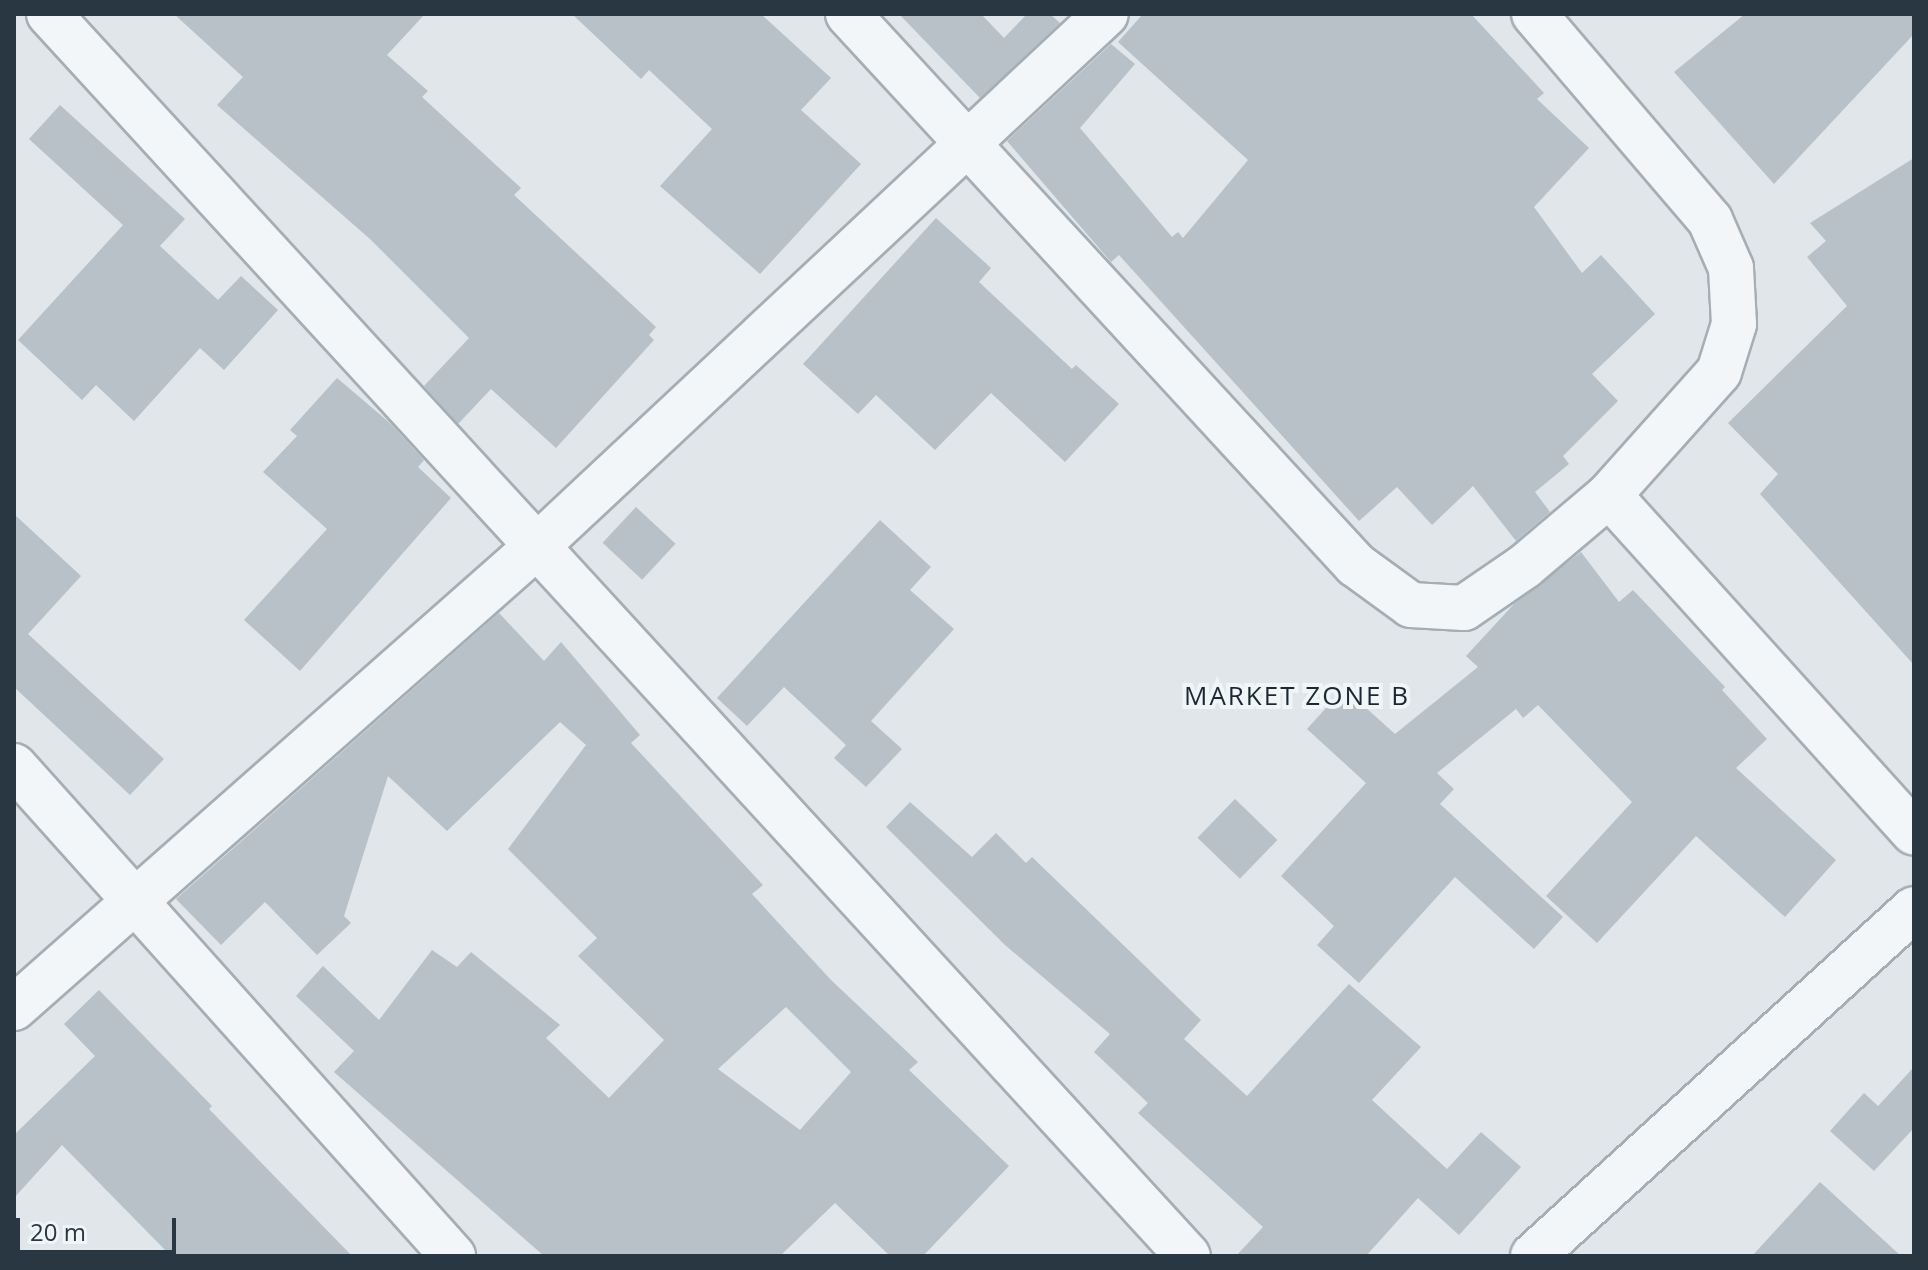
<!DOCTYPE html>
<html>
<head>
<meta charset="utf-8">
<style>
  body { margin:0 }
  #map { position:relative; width:1928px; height:1270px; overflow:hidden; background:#e0e6ea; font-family:"Open Sans",sans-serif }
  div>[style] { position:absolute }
  .building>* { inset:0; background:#b7c1c7; transform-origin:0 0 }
  .roads { filter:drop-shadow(2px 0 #a5aeb4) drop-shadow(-2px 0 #a5aeb4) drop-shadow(0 2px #a5aeb4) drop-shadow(0 -2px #a5aeb4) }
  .street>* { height:44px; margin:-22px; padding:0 22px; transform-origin:22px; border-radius:22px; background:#f3f6f8 }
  span { translate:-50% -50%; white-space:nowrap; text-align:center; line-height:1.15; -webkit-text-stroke:8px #f0f5f7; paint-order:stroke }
  .quarter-label { font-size:26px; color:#1b2832; letter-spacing:2px }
  .frame { position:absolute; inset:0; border:16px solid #283742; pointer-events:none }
  .scale { position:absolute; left:16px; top:1218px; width:160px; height:36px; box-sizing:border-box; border:4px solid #283742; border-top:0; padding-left:10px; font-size:24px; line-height:28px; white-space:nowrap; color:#283742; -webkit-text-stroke:6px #f0f5f7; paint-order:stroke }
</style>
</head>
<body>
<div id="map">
  <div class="building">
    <div style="clip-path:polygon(174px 14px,425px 14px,387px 55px,428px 91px,422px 97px,521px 188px,514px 195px,656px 327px,649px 335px,654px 340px,556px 448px,491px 389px,458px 424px,424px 386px,469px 338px,370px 239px,217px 105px,243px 77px)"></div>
    <div style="clip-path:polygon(572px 14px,761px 14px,831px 78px,801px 110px,861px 164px,760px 274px,660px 186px,712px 129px,649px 70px,641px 79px)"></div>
    <div style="clip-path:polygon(899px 14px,981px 14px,1004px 38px,1027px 14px,1050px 14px,1060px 23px,980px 98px)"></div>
    <div style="clip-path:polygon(1143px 14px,1471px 14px,1544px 93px,1537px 99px,1589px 148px,1534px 207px,1582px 273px,1601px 255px,1655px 314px,1592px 374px,1618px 401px,1563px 456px,1569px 464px,1535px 492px,1550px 512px,1516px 541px,1473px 486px,1432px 525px,1397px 487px,1359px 521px,1119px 255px,1111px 262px,1007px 141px,1111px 44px,1135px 64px,1080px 128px,1172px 237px,1178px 232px,1183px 238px,1248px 160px,1118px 42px)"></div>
    <div style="clip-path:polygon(1745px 14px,1914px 14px,1914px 34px,1774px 184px,1674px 72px)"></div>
    <div style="clip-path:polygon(60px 105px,185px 219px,160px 246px,218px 300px,241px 276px,278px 310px,224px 370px,200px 348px,134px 421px,96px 385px,82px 400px,18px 340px,123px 225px,29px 139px)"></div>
    <div style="clip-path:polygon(1914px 158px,1914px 665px,1760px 494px,1778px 474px,1728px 423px,1847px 306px,1807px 257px,1826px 241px,1810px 223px)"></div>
    <div style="clip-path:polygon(936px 218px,991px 268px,979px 282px,1072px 369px,1076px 365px,1119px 404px,1065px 462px,991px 393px,935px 450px,876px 395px,858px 414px,803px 364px)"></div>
    <div style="clip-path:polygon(337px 378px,390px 423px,424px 460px,418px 467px,451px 498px,300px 671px,244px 620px,327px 529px,263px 472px,297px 436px,290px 430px)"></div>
    <div style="left:636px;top:507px;width:54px;height:49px;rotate:43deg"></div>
    <div style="clip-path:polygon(14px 514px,81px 576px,28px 634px,164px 759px,130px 795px,14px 687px)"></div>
    <div style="clip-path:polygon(880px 520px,931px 567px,910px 590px,954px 629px,871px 721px,902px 749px,866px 787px,834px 758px,846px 745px,784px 687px,747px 726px,717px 698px)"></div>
    <div style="clip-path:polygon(1581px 552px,1619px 602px,1633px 590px,1725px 687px,1722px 690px,1767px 739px,1736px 768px,1836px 860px,1785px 917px,1696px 836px,1597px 943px,1546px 896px,1632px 802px,1538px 705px,1523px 718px,1516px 709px,1437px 773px,1454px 789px,1440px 804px,1563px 917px,1534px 949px,1455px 877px,1359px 983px,1317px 945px,1334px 926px,1281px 876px,1366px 783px,1307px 729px,1344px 688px,1395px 734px,1478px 667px,1466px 656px,1514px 604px)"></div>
    <div style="clip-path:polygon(evenodd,499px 613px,544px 661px,561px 642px,640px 735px,631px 743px,763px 885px,752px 894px,831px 980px,918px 1062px,909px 1070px,1009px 1166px,923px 1256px,890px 1256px,835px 1203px,780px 1256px,544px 1256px,334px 1072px,354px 1051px,296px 996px,323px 966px,379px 1020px,432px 950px,457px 967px,471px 952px,560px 1025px,546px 1038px,609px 1098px,664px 1040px,578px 956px,597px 938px,508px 849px,586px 745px,560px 722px,447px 831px,388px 776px,344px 916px,351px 923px,317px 955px,265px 902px,221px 945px,176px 899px,499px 613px,786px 1007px,851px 1072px,800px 1130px,718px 1069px,786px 1007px)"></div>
    <div style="left:1235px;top:799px;width:59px;height:54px;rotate:44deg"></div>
    <div style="clip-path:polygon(910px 802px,972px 857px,996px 833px,1026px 863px,1032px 857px,1201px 1020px,1184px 1039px,1247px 1096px,1349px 984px,1421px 1047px,1372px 1100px,1447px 1169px,1481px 1132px,1521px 1167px,1459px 1235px,1418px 1198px,1366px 1256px,1236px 1256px,1263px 1227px,1138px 1113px,1148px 1103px,1094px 1052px,1110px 1034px,1005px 945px,886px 827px)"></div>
    <div style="clip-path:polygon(99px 990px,212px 1106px,209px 1109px,352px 1256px,171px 1256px,62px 1145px,14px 1198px,14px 1135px,95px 1056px,64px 1024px)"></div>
    <div style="clip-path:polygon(1914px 1067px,1914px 1128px,1874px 1171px,1830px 1131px,1864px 1093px,1878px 1106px)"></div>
    <div style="clip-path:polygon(1820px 1182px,1901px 1256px,1752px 1256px)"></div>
  </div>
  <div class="roads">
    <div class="street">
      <div style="left:49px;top:14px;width:1685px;rotate:47.48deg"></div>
      <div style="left:848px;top:14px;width:749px;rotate:47.33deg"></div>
      <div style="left:1356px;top:565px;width:68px;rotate:36deg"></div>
      <div style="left:1411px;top:605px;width:53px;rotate:3.2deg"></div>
      <div style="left:1464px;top:608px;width:74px;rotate:-34.5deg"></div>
      <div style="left:1525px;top:566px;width:110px;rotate:-40.2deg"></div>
      <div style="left:1609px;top:495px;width:165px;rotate:-48.2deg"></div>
      <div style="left:1719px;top:372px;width:50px;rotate:-72.6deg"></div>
      <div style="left:1734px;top:324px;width:56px;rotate:-93.1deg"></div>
      <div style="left:1731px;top:268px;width:52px;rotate:-113.6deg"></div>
      <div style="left:1710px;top:220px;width:271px;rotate:-130.5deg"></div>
      <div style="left:1609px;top:495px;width:455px;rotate:47.9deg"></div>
      <div style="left:14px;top:766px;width:658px;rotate:48.14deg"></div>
      <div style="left:14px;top:1008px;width:696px;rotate:-41.45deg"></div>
      <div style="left:536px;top:547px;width:780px;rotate:-43.08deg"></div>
      <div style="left:1533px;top:1256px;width:515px;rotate:-42.33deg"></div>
    </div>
  </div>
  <div class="quarter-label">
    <span style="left:1297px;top:696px">MARKET ZONE B</span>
  </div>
  <div class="frame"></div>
  <div class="scale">20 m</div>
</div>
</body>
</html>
